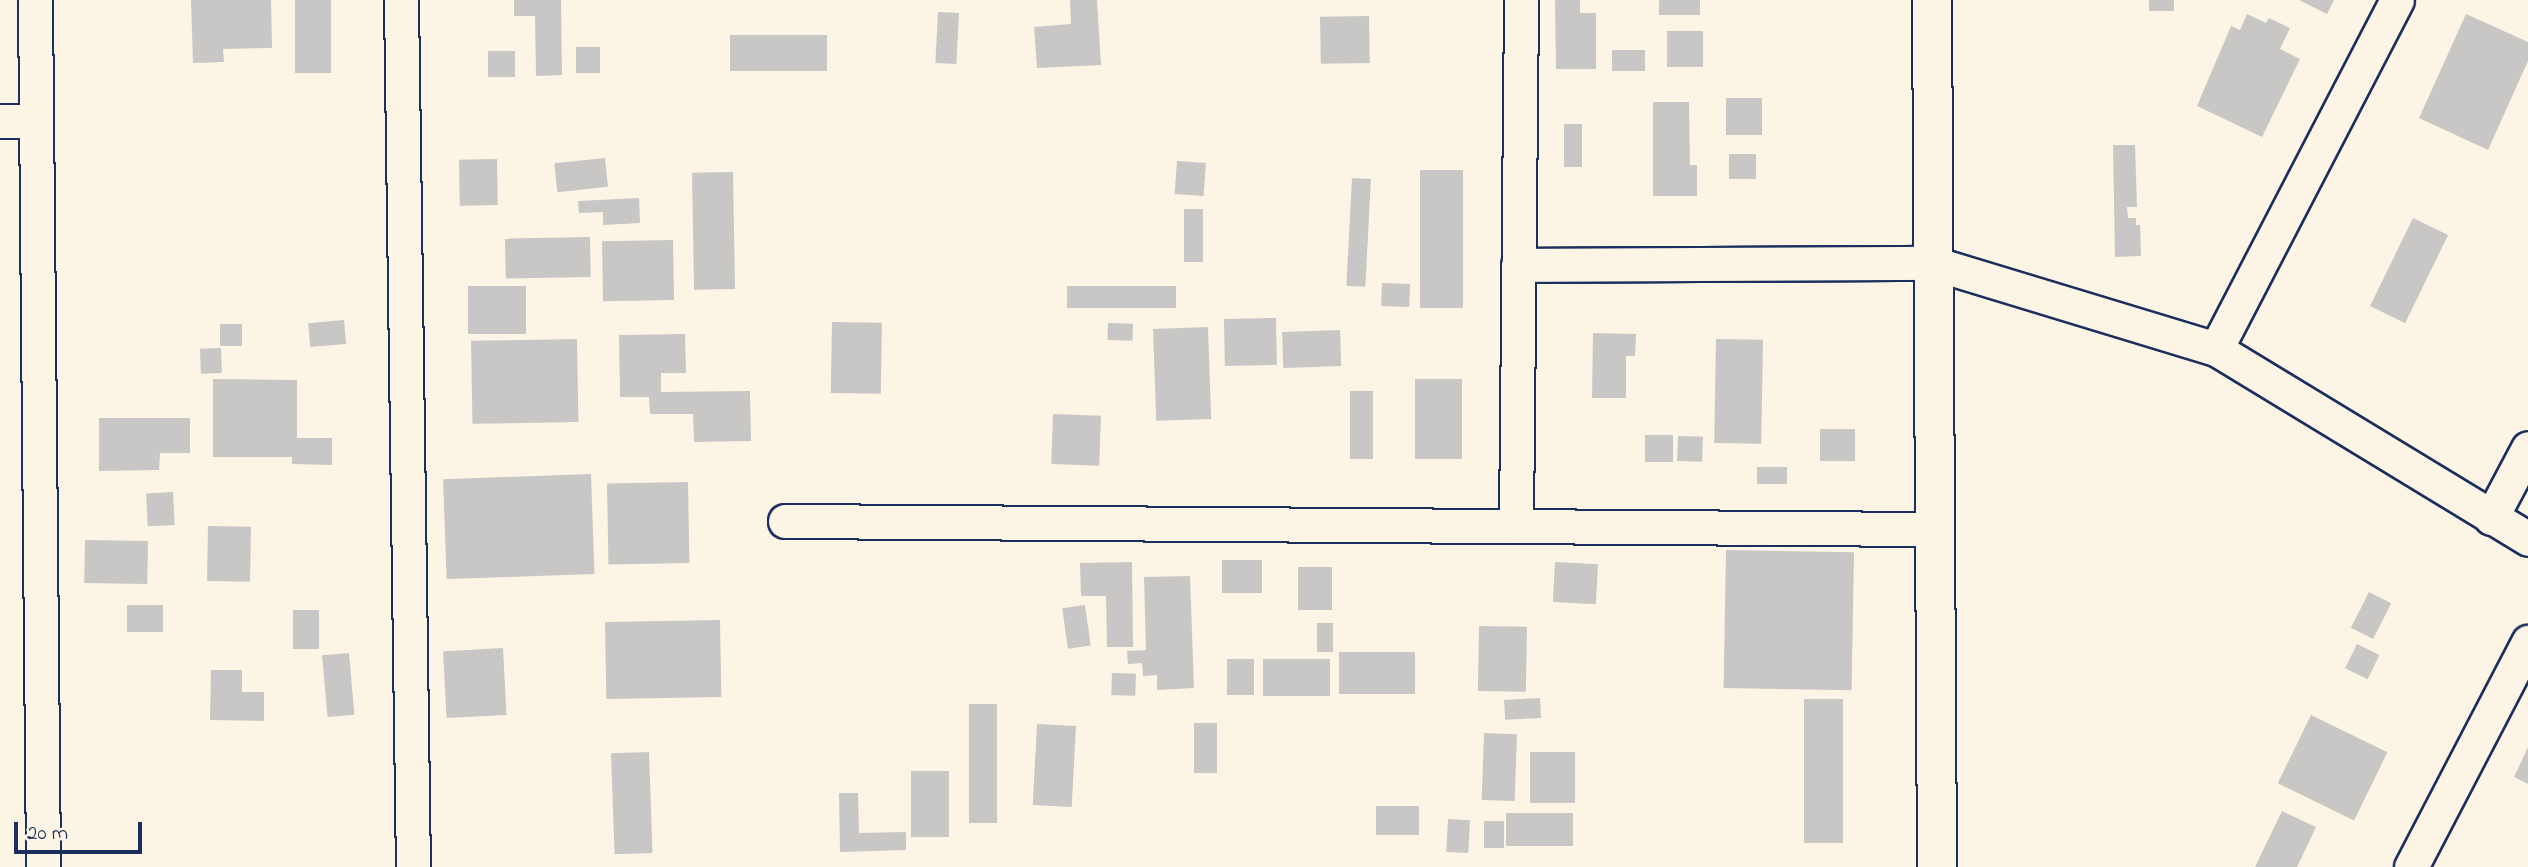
<!DOCTYPE html>
<html>
<head>
<meta charset="utf-8">
<style>
  body { margin:0 }
  #map { position:relative; width:2528px; height:867px; overflow:hidden; background:#fcf5e5; font-family:"Indie Flower",sans-serif }
  div>[style] { position:absolute }
  .building>* { inset:0; background:#c8c7c6; transform-origin:0 0 }
  .roads { filter:drop-shadow(2px 0 #1b2f5e) drop-shadow(-2px 0 #1b2f5e) drop-shadow(0 2px #1b2f5e) drop-shadow(0 -2px #1b2f5e) }
  .street>* { height:33px; margin:-16.5px; padding:0 16.5px; transform-origin:16.5px; border-radius:16.5px; background:#fcf5e5 }
  .secondary>* { height:38px; margin:-19px; padding:0 19px; transform-origin:19px; border-radius:19px; background:#fcf5e5 }
  span { translate:-50% -50%; white-space:nowrap; text-align:center; line-height:1.15; -webkit-text-stroke:5px #fcf5e5; paint-order:stroke }
  .scale { position:absolute; left:14px; top:822px; width:128px; height:32px; box-sizing:border-box; border:4px solid #1b2f5e; border-top:0; padding-left:9px; font-size:21px; line-height:24px; white-space:nowrap; color:#1b2f5e; -webkit-text-stroke:5px #fcf5e5; paint-order:stroke }
</style>
</head>
<body>
<div id="map">
  <div class="building">
    <div style="clip-path:polygon(191px 0,271px 0,272px 48px,223px 49px,224px 62px,193px 63px)"></div>
    <div style="left:295px;top:0;width:36px;height:73px"></div>
    <div style="clip-path:polygon(514px 0,561px 0,562px 75px,536px 76px,535px 16px,514px 16px)"></div>
    <div style="clip-path:polygon(1070px 0,1097px 0,1101px 65px,1037px 68px,1034px 27px,1071px 24px)"></div>
    <div style="clip-path:polygon(1555px 0,1580px 0,1580px 13px,1596px 13px,1596px 69px,1556px 69px)"></div>
    <div style="left:1659px;top:0;width:41px;height:15px"></div>
    <div style="left:2149px;top:0;width:25px;height:11px"></div>
    <div style="clip-path:polygon(2299px 0,2334px 0,2327px 14px)"></div>
    <div style="left:938px;top:12px;width:21px;height:51px;rotate:3deg"></div>
    <div style="clip-path:polygon(2247px 14px,2266px 23px,2269px 18px,2290px 28px,2280px 49px,2300px 59px,2262px 137px,2197px 106px,2231px 26px,2240px 30px)"></div>
    <div style="clip-path:polygon(2466px 14px,2528px 42px,2528px 61px,2488px 150px,2419px 118px)"></div>
    <div style="left:1369px;top:16px;width:47px;height:49px;rotate:89deg"></div>
    <div style="left:1703px;top:31px;width:36px;height:36px;rotate:90deg"></div>
    <div style="left:730px;top:35px;width:97px;height:36px"></div>
    <div style="left:576px;top:47px;width:24px;height:26px"></div>
    <div style="left:1612px;top:50px;width:33px;height:21px"></div>
    <div style="left:488px;top:51px;width:27px;height:26px"></div>
    <div style="left:1726px;top:98px;width:36px;height:37px"></div>
    <div style="clip-path:polygon(1653px 102px,1689px 102px,1690px 165px,1697px 165px,1697px 196px,1653px 196px)"></div>
    <div style="left:1564px;top:124px;width:18px;height:43px"></div>
    <div style="clip-path:polygon(2113px 145px,2135px 145px,2137px 207px,2127px 207px,2128px 218px,2136px 218px,2136px 225px,2140px 225px,2141px 256px,2115px 257px)"></div>
    <div style="left:1756px;top:154px;width:25px;height:27px;rotate:90deg"></div>
    <div style="left:605px;top:158px;width:29px;height:51px;rotate:84deg"></div>
    <div style="left:497px;top:159px;width:46px;height:38px;rotate:89deg"></div>
    <div style="left:1177px;top:161px;width:29px;height:33px;rotate:4deg"></div>
    <div style="left:1420px;top:170px;width:43px;height:138px"></div>
    <div style="left:733px;top:172px;width:117px;height:41px;rotate:89deg"></div>
    <div style="left:1352px;top:178px;width:19px;height:108px;rotate:3deg"></div>
    <div style="clip-path:polygon(639px 198px,640px 223px,603px 225px,603px 212px,579px 213px,578px 201px)"></div>
    <div style="left:1184px;top:209px;width:19px;height:53px"></div>
    <div style="left:2413px;top:218px;width:39px;height:98px;rotate:26deg"></div>
    <div style="left:590px;top:237px;width:40px;height:85px;rotate:89deg"></div>
    <div style="left:673px;top:240px;width:60px;height:71px;rotate:89deg"></div>
    <div style="left:1410px;top:284px;width:23px;height:28px;rotate:92deg"></div>
    <div style="left:468px;top:286px;width:58px;height:48px"></div>
    <div style="left:1067px;top:286px;width:109px;height:22px"></div>
    <div style="left:1276px;top:318px;width:47px;height:52px;rotate:89deg"></div>
    <div style="left:344px;top:320px;width:24px;height:36px;rotate:85deg"></div>
    <div style="left:832px;top:322px;width:50px;height:71px;rotate:1deg"></div>
    <div style="left:1108px;top:323px;width:25px;height:17px;rotate:2deg"></div>
    <div style="left:242px;top:324px;width:22px;height:22px;rotate:90deg"></div>
    <div style="left:1208px;top:327px;width:92px;height:55px;rotate:88deg"></div>
    <div style="left:1340px;top:330px;width:36px;height:58px;rotate:88deg"></div>
    <div style="clip-path:polygon(1593px 333px,1636px 334px,1635px 356px,1626px 356px,1626px 398px,1592px 398px)"></div>
    <div style="clip-path:polygon(685px 334px,686px 373px,661px 373px,661px 392px,750px 391px,751px 441px,694px 442px,693px 414px,650px 414px,649px 397px,620px 397px,619px 335px)"></div>
    <div style="left:577px;top:339px;width:83px;height:106px;rotate:89deg"></div>
    <div style="left:1716px;top:339px;width:47px;height:104px;rotate:1deg"></div>
    <div style="left:221px;top:348px;width:25px;height:21px;rotate:88deg"></div>
    <div style="clip-path:polygon(213px 379px,297px 380px,297px 438px,332px 438px,332px 465px,292px 464px,292px 457px,213px 457px)"></div>
    <div style="left:1415px;top:379px;width:47px;height:80px"></div>
    <div style="left:1350px;top:391px;width:23px;height:68px"></div>
    <div style="left:1053px;top:414px;width:48px;height:50px;rotate:2deg"></div>
    <div style="clip-path:polygon(99px 418px,190px 418px,190px 453px,160px 453px,159px 470px,99px 471px)"></div>
    <div style="left:1855px;top:429px;width:32px;height:35px;rotate:90deg"></div>
    <div style="left:1645px;top:435px;width:28px;height:27px"></div>
    <div style="left:1678px;top:436px;width:25px;height:25px;rotate:2deg"></div>
    <div style="left:1757px;top:467px;width:30px;height:17px"></div>
    <div style="left:591px;top:474px;width:100px;height:148px;rotate:88deg"></div>
    <div style="left:688px;top:482px;width:81px;height:81px;rotate:89deg"></div>
    <div style="left:173px;top:492px;width:33px;height:27px;rotate:87deg"></div>
    <div style="left:208px;top:526px;width:43px;height:55px;rotate:1deg"></div>
    <div style="left:85px;top:540px;width:63px;height:43px;rotate:1deg"></div>
    <div style="left:1726px;top:550px;width:128px;height:138px;rotate:1deg"></div>
    <div style="left:1262px;top:560px;width:33px;height:40px;rotate:90deg"></div>
    <div style="clip-path:polygon(1132px 562px,1133px 647px,1107px 647px,1106px 596px,1081px 596px,1080px 563px)"></div>
    <div style="left:1555px;top:562px;width:43px;height:40px;rotate:3deg"></div>
    <div style="left:1298px;top:567px;width:34px;height:43px"></div>
    <div style="clip-path:polygon(1190px 576px,1194px 688px,1157px 690px,1157px 675px,1143px 676px,1142px 663px,1128px 664px,1127px 651px,1146px 650px,1144px 577px)"></div>
    <div style="left:2369px;top:592px;width:25px;height:40px;rotate:27deg"></div>
    <div style="left:163px;top:605px;width:27px;height:36px;rotate:90deg"></div>
    <div style="left:1085px;top:605px;width:41px;height:23px;rotate:82deg"></div>
    <div style="left:319px;top:610px;width:39px;height:26px;rotate:90deg"></div>
    <div style="left:720px;top:620px;width:77px;height:115px;rotate:89deg"></div>
    <div style="left:1317px;top:623px;width:16px;height:29px"></div>
    <div style="left:1479px;top:626px;width:48px;height:65px;rotate:1deg"></div>
    <div style="left:2357px;top:644px;width:25px;height:27px;rotate:26deg"></div>
    <div style="left:503px;top:648px;width:67px;height:60px;rotate:87deg"></div>
    <div style="left:1339px;top:652px;width:76px;height:42px"></div>
    <div style="left:349px;top:653px;width:62px;height:27px;rotate:85deg"></div>
    <div style="left:1227px;top:659px;width:27px;height:36px"></div>
    <div style="left:1330px;top:659px;width:37px;height:67px;rotate:90deg"></div>
    <div style="clip-path:polygon(211px 670px,242px 670px,242px 692px,264px 692px,264px 721px,210px 720px)"></div>
    <div style="left:1112px;top:673px;width:24px;height:22px;rotate:2deg"></div>
    <div style="left:1540px;top:698px;width:20px;height:36px;rotate:87deg"></div>
    <div style="left:1804px;top:699px;width:39px;height:144px"></div>
    <div style="left:969px;top:704px;width:28px;height:119px"></div>
    <div style="left:2311px;top:715px;width:85px;height:76px;rotate:26deg"></div>
    <div style="left:1194px;top:723px;width:23px;height:50px"></div>
    <div style="left:1037px;top:724px;width:39px;height:81px;rotate:3deg"></div>
    <div style="left:1484px;top:733px;width:33px;height:67px;rotate:2deg"></div>
    <div style="clip-path:polygon(2528px 747px,2528px 784px,2514px 777px)"></div>
    <div style="left:649px;top:752px;width:101px;height:38px;rotate:88deg"></div>
    <div style="left:1530px;top:752px;width:45px;height:51px"></div>
    <div style="left:911px;top:771px;width:38px;height:66px"></div>
    <div style="clip-path:polygon(839px 793px,858px 793px,859px 833px,906px 832px,906px 850px,840px 852px)"></div>
    <div style="left:1376px;top:806px;width:43px;height:29px"></div>
    <div style="clip-path:polygon(2282px 811px,2316px 827px,2297px 867px,2255px 867px)"></div>
    <div style="left:1506px;top:813px;width:67px;height:33px"></div>
    <div style="left:1448px;top:819px;width:22px;height:33px;rotate:3deg"></div>
    <div style="left:1484px;top:821px;width:20px;height:27px"></div>
  </div>
  <div class="roads">
    <div class="street">
      <div style="left:35px;top:0;width:867px;rotate:89.47deg"></div>
      <div style="left:401px;top:0;width:867px;rotate:89.21deg"></div>
      <div style="left:0;top:121px;width:36px"></div>
      <div style="left:1518px;top:265px;width:415px;rotate:-0.3deg"></div>
      <div style="left:1933px;top:263px;width:296px;rotate:16.9deg"></div>
      <div style="left:2216px;top:349px;width:365px;rotate:31.3deg"></div>
      <div style="left:2216px;top:349px;width:393px;rotate:-62.6deg"></div>
      <div style="left:2491px;top:518px;width:79px;rotate:-62.1deg"></div>
      <div style="left:785px;top:521px;width:1150px;rotate:0.4deg"></div>
      <div style="left:1516px;top:525px;width:525px;rotate:-89.45deg"></div>
      <div style="left:2411px;top:867px;width:254px;rotate:-62.5deg"></div>
    </div>
    <div class="secondary">
      <div style="left:1932px;top:0;width:867px;rotate:89.67deg"></div>
    </div>
  </div>
  <div class="scale">20 m</div>
</div>
</body>
</html>
